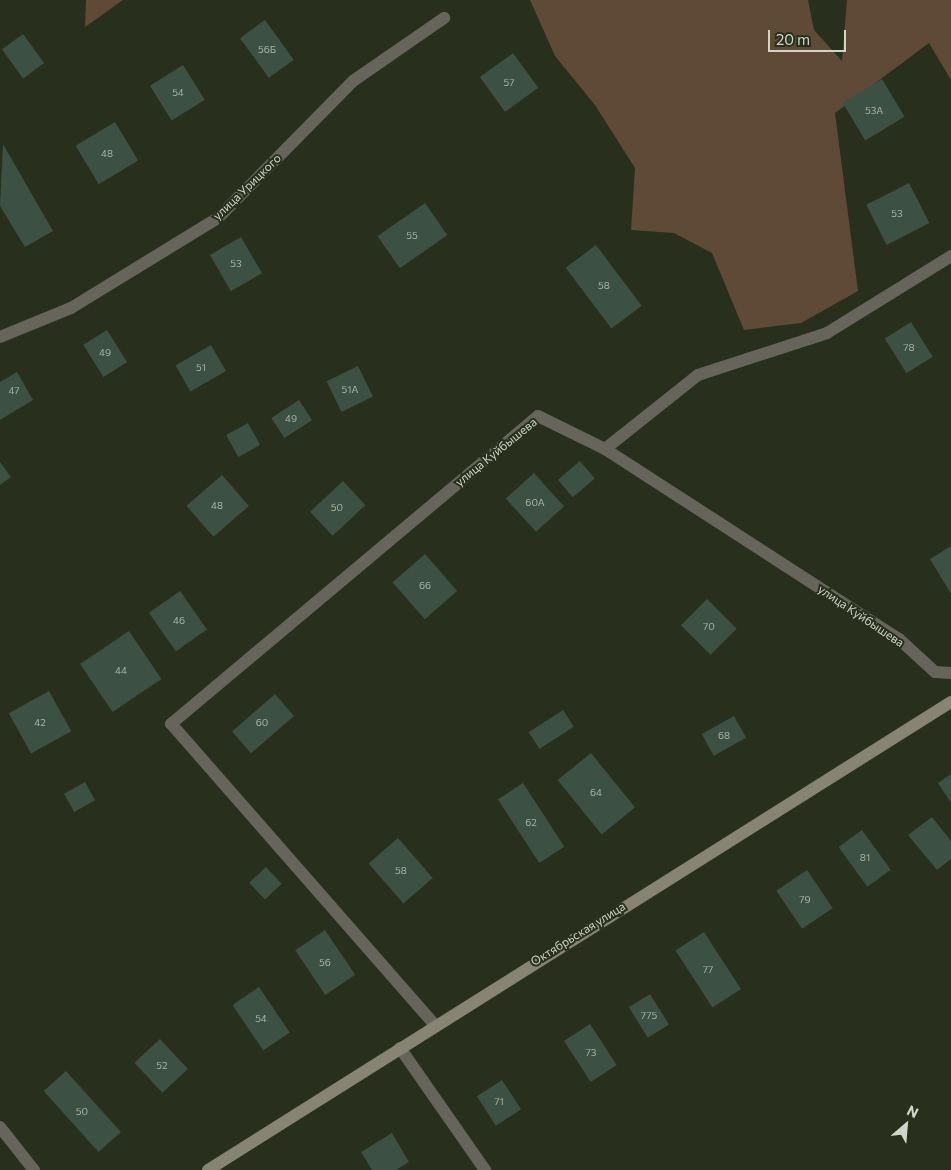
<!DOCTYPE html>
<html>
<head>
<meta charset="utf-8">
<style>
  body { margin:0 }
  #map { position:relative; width:951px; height:1170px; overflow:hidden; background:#282f1c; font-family:Commissioner,sans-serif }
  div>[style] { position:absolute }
  .green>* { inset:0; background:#5e4a37 }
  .building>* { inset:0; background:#3c5043; transform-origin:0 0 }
  .street>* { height:12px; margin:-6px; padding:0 6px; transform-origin:6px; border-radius:6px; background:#67645b }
  .secondary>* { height:12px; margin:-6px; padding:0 6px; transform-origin:6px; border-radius:6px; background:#888474 }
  span { translate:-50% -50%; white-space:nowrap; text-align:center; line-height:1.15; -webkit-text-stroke:4px #282f1c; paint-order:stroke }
  .number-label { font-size:10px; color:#abb4a8 }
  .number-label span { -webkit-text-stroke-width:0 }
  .street-label { font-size:12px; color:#d0d5ca }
  .north { position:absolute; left:881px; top:1100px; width:50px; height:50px; -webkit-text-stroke:4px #282f1c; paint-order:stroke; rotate:27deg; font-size:14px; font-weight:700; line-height:20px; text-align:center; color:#d0d5ca }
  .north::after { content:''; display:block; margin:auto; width:18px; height:22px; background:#d0d5ca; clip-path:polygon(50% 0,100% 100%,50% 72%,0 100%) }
  .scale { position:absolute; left:768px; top:30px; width:78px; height:22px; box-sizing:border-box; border:2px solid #d0d5ca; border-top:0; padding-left:6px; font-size:15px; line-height:18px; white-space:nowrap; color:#d0d5ca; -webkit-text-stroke:4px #282f1c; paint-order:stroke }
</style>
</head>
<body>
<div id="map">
  <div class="green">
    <div style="clip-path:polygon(86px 0,123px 0,85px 27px)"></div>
    <div style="clip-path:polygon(530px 0,808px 0,814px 30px,842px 61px,847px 0,951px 0,951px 80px,929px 43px,835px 113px,858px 291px,801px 323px,744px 330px,712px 253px,674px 233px,631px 230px,635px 168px,595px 105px,555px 56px)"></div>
  </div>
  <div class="building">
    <div style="left:265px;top:20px;width:49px;height:31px;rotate:54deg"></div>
    <div style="left:23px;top:34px;width:36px;height:26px;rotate:54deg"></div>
    <div style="left:513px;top:53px;width:43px;height:41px;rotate:54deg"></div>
    <div style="left:183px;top:65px;width:41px;height:39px;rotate:58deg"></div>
    <div style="left:882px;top:79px;width:44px;height:46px;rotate:59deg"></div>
    <div style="left:115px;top:122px;width:45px;height:46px;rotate:59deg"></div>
    <div style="clip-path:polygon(3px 144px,53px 231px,25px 247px,0 206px)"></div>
    <div style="left:909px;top:183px;width:45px;height:48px;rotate:63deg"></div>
    <div style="left:425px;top:203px;width:39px;height:58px;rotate:55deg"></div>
    <div style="left:241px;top:237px;width:42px;height:36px;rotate:60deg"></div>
    <div style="left:596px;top:245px;width:76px;height:38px;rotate:53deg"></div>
    <div style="left:911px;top:322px;width:41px;height:31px;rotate:58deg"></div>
    <div style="left:107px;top:330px;width:38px;height:28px;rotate:58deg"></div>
    <div style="left:211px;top:345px;width:30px;height:41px;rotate:60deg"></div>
    <div style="left:358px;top:366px;width:34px;height:35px;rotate:64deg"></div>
    <div style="clip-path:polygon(17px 372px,33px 400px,0 420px,0 382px)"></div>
    <div style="left:299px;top:400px;width:24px;height:33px;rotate:57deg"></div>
    <div style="left:248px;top:423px;width:25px;height:25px;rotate:61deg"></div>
    <div style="left:580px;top:461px;width:23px;height:29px;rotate:50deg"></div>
    <div style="clip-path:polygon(0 462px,11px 477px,0 485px)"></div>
    <div style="left:534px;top:473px;width:45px;height:38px;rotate:48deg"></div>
    <div style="left:222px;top:475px;width:41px;height:47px;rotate:49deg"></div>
    <div style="left:343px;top:481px;width:33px;height:45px;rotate:47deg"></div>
    <div style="clip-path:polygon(951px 546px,951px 594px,930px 559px)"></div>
    <div style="left:425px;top:554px;width:49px;height:43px;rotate:49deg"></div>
    <div style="left:180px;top:591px;width:47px;height:38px;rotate:55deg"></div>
    <div style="left:707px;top:599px;width:42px;height:37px;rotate:45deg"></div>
    <div style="left:129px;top:631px;width:58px;height:59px;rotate:56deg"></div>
    <div style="left:49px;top:691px;width:46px;height:46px;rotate:61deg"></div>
    <div style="left:275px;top:694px;width:29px;height:57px;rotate:49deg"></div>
    <div style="left:563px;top:710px;width:20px;height:41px;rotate:57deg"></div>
    <div style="left:734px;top:716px;width:25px;height:37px;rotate:61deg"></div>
    <div style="left:591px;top:753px;width:70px;height:43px;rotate:51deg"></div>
    <div style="clip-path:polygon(951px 774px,951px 803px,938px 783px)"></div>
    <div style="left:85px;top:782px;width:21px;height:24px;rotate:61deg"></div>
    <div style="left:523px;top:783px;width:76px;height:30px;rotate:57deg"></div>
    <div style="clip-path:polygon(932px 817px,951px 841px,951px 859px,937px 870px,908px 835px)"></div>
    <div style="left:862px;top:830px;width:49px;height:29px;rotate:54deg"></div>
    <div style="left:398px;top:838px;width:53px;height:39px;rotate:49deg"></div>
    <div style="left:266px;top:867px;width:23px;height:23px;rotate:47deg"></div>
    <div style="left:807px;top:870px;width:46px;height:37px;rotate:56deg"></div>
    <div style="left:325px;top:930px;width:54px;height:36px;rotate:56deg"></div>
    <div style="left:704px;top:932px;width:68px;height:34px;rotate:57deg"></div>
    <div style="left:259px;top:987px;width:55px;height:32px;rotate:56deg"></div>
    <div style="left:650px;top:994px;width:36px;height:25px;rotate:58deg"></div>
    <div style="left:590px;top:1024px;width:49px;height:31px;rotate:57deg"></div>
    <div style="left:160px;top:1039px;width:41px;height:35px;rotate:47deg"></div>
    <div style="left:66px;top:1071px;width:82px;height:30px;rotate:48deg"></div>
    <div style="left:502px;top:1080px;width:35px;height:30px;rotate:57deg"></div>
    <div style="clip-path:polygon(392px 1133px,409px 1162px,396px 1170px,372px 1170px,361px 1152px)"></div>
  </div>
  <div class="street">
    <div style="left:0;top:337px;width:77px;rotate:-22.2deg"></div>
    <div style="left:71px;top:308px;width:172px;rotate:-31.5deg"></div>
    <div style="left:218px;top:218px;width:192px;rotate:-45.4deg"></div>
    <div style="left:353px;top:81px;width:111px;rotate:-34.7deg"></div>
    <div style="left:605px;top:449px;width:119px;rotate:-38.5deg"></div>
    <div style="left:698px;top:375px;width:136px;rotate:-18deg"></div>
    <div style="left:827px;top:333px;width:146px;rotate:-31.8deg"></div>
    <div style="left:434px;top:1024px;width:399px;rotate:-131.2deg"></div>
    <div style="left:171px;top:724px;width:479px;rotate:-40deg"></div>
    <div style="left:538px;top:416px;width:75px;rotate:26.2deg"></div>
    <div style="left:605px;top:449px;width:350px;rotate:32.9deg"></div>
    <div style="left:899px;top:639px;width:49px;rotate:42.5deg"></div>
    <div style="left:935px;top:672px;width:16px;rotate:4deg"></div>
    <div style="left:400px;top:1048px;width:149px;rotate:55.1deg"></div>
    <div style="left:0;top:1127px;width:55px;rotate:51.7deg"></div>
  </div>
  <div class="secondary">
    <div style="left:208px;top:1170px;width:878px;rotate:-32.21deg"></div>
  </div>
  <div class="number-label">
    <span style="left:267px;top:50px">56Б</span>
    <span style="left:509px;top:83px">57</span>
    <span style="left:178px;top:93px">54</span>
    <span style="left:874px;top:111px">53А</span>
    <span style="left:107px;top:154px">48</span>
    <span style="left:897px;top:214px">53</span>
    <span style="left:412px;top:236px">55</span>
    <span style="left:236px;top:264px">53</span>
    <span style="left:604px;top:286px">58</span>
    <span style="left:909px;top:348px">78</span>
    <span style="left:105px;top:353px">49</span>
    <span style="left:201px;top:368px">51</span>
    <span style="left:350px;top:390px">51А</span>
    <span style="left:14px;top:391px">47</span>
    <span style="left:291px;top:419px">49</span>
    <span style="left:535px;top:503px">60А</span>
    <span style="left:217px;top:506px">48</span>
    <span style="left:337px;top:508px">50</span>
    <span style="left:425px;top:586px">66</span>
    <span style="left:179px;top:621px">46</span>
    <span style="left:709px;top:627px">70</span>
    <span style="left:121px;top:671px">44</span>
    <span style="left:40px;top:723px">42</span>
    <span style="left:262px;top:723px">60</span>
    <span style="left:724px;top:736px">68</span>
    <span style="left:596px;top:793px">64</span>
    <span style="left:531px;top:823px">62</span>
    <span style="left:865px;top:858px">81</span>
    <span style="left:401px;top:871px">58</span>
    <span style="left:805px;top:900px">79</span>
    <span style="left:325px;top:963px">56</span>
    <span style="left:708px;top:970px">77</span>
    <span style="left:649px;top:1016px">775</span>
    <span style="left:261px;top:1019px">54</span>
    <span style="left:591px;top:1053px">73</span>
    <span style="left:162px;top:1066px">52</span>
    <span style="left:499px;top:1102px">71</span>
    <span style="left:82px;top:1112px">50</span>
  </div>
  <div class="street-label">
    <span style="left:247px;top:187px;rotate:-44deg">улица Урицкого</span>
    <span style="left:496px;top:452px;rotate:-39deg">улица Куйбышева</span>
    <span style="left:861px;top:616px;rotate:34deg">улица Куйбышева</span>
    <span style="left:578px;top:934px;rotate:-32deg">Октябрьская улица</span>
  </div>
  <div class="north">N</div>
  <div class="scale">20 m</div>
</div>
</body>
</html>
